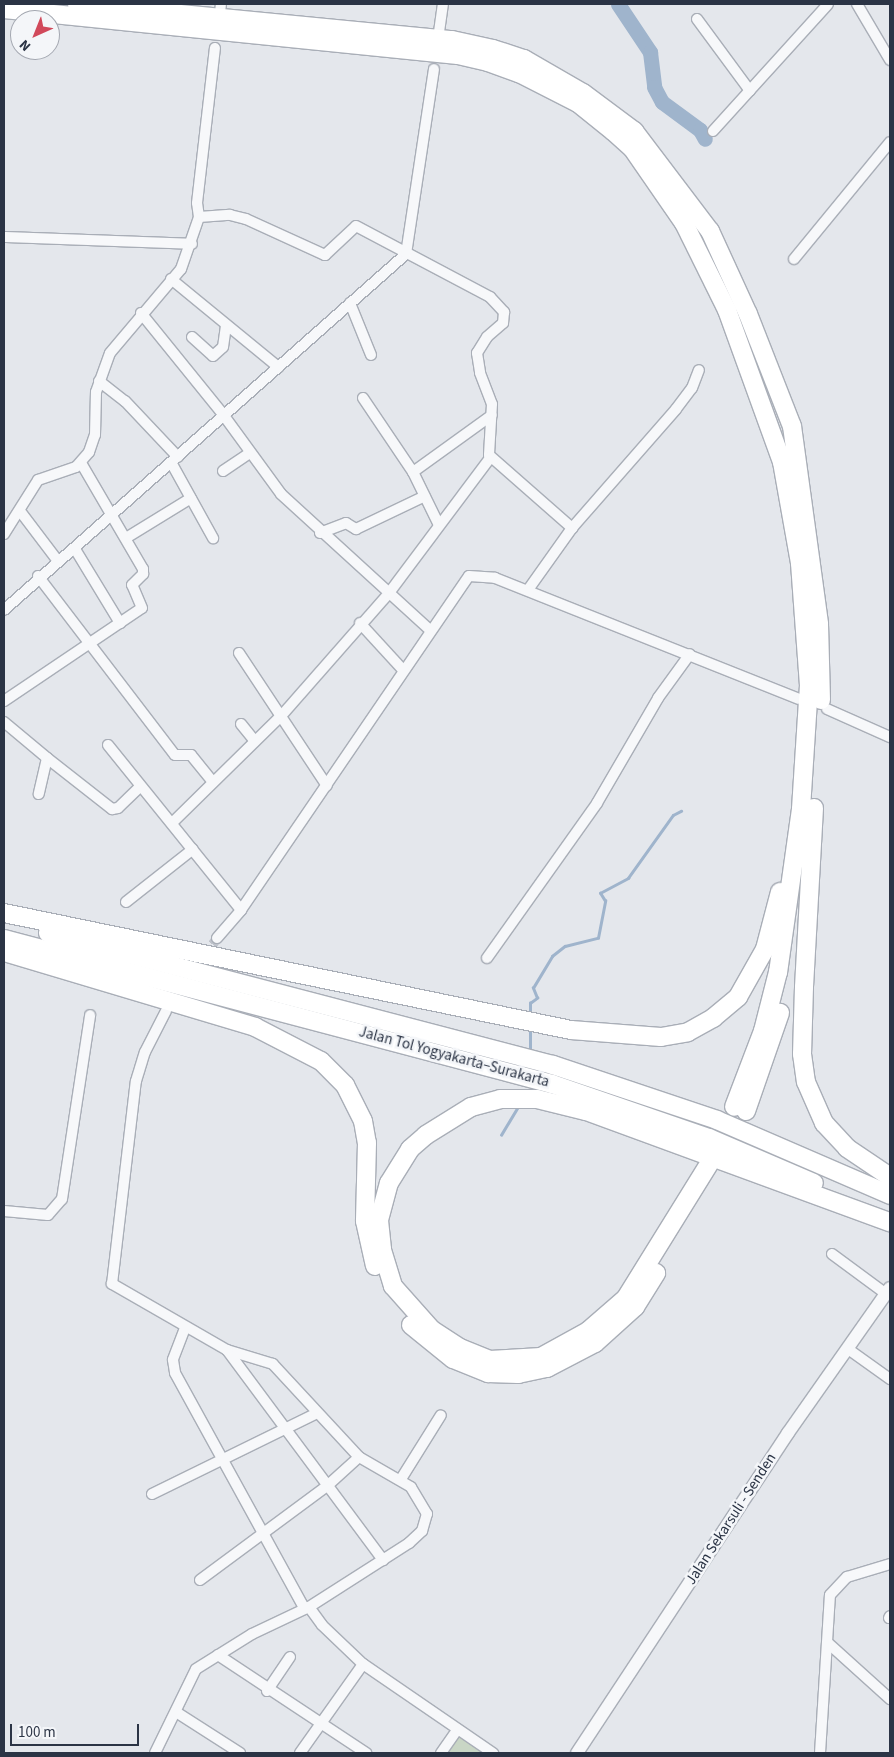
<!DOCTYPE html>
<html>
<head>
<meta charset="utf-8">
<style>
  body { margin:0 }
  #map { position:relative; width:894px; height:1757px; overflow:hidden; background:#e4e7ec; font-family:"Source Sans 3",sans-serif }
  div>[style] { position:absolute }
  .green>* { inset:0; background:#c9d6c5 }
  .stream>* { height:2.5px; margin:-1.25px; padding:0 1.25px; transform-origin:1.25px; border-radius:1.25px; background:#9fb4cc }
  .river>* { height:15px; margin:-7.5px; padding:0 7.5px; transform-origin:7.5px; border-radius:7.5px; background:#9fb4cc }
  .minor-tunnel>* { height:10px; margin-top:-5px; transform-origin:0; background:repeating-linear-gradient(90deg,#bfc3cb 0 10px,transparent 0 15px) }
  .roads { filter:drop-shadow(1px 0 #a9aeb7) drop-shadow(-1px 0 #a9aeb7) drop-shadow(0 1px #a9aeb7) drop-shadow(0 -1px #a9aeb7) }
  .minor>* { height:10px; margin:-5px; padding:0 5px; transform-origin:5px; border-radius:5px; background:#f7f8fa }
  .tertiary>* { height:12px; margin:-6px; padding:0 6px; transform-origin:6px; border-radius:6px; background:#f7f8fa }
  .motorway>* { height:18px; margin:-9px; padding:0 9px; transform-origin:9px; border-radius:9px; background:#fff }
  span { translate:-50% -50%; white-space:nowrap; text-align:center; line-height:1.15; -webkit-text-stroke:5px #f4f6f9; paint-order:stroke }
  .street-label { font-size:15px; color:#2b3445 }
  .frame { position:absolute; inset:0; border:5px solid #2b3445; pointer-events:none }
  .north { position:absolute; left:10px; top:10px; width:50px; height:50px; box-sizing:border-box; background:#f4f6f9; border:1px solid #a4a8b1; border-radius:50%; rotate:224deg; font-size:14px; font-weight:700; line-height:20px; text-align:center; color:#2b3445 }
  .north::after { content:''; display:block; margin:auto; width:18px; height:22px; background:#d1495b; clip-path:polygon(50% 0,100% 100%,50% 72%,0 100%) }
  .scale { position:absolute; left:10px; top:1724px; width:129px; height:22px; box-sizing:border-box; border:2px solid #2b3445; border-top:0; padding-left:6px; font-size:15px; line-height:18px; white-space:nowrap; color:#2b3445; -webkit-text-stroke:4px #f4f6f9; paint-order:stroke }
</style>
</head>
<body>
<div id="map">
  <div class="green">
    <div style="clip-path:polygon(456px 1732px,488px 1753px,441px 1753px)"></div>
  </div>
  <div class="stream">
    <div style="left:530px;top:1016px;width:13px;rotate:-90deg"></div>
    <div style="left:530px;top:1003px;width:9px;rotate:-36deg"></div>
    <div style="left:537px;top:998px;width:11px;rotate:-112deg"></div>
    <div style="left:533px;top:988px;width:37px;rotate:-59deg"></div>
    <div style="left:552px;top:956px;width:16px;rotate:-38deg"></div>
    <div style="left:565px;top:946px;width:34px;rotate:-14deg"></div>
    <div style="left:598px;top:938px;width:38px;rotate:-79deg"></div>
    <div style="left:605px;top:901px;width:9px;rotate:-122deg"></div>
    <div style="left:600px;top:893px;width:32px;rotate:-28deg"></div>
    <div style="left:628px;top:878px;width:77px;rotate:-54.5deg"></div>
    <div style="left:673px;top:815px;width:9px;rotate:-27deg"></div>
    <div style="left:530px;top:1053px;width:24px;rotate:-90deg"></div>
    <div style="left:501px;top:1135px;width:35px;rotate:-59deg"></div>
  </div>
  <div class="river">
    <div style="left:618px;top:4px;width:58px;rotate:56.3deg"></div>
    <div style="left:650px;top:52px;width:35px;rotate:83deg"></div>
    <div style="left:654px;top:87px;width:17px;rotate:62deg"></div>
    <div style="left:662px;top:102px;width:47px;rotate:36.4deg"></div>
    <div style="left:700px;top:130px;width:10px;rotate:61deg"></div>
  </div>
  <div class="minor-tunnel">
    <div style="left:170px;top:1006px;width:83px;rotate:-55.3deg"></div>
  </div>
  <div class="roads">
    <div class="minor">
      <div style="left:857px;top:4px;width:65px;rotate:59.5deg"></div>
      <div style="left:220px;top:13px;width:9px;rotate:-84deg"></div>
      <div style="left:697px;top:19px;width:89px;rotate:53.6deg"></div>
      <div style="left:439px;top:32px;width:28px;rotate:-82deg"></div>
      <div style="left:713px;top:131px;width:171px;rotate:-47.8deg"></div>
      <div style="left:199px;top:217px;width:14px;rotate:-98deg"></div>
      <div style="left:197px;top:203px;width:156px;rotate:-83.4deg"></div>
      <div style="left:4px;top:237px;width:188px;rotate:2.1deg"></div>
      <div style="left:794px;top:259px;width:151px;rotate:-50.6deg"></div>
      <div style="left:171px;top:279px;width:139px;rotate:39.4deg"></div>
      <div style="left:350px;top:303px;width:56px;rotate:68deg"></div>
      <div style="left:141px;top:313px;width:129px;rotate:51deg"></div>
      <div style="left:222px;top:413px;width:100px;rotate:53.9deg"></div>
      <div style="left:281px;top:494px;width:200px;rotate:42.4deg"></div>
      <div style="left:192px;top:337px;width:28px;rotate:42deg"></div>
      <div style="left:213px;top:356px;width:13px;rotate:-42deg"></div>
      <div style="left:223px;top:347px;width:22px;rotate:-82deg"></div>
      <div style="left:99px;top:381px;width:33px;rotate:38deg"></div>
      <div style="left:125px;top:401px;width:77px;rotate:46.6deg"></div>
      <div style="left:363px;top:398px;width:89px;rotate:56deg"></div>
      <div style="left:413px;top:472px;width:57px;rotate:63.9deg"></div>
      <div style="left:172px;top:464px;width:85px;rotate:61deg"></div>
      <div style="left:223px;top:471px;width:32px;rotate:-34deg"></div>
      <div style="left:413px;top:472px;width:97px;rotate:-35.8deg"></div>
      <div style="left:20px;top:511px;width:63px;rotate:52.8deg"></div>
      <div style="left:572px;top:528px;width:158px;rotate:-48.8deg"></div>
      <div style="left:676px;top:409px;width:26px;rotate:-53deg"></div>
      <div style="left:692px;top:388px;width:19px;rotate:-69deg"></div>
      <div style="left:320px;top:533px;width:28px;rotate:-21deg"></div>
      <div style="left:346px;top:523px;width:12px;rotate:31deg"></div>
      <div style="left:356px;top:529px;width:76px;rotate:-25.6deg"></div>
      <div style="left:4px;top:534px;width:64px;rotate:-57.8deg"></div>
      <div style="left:38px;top:480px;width:40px;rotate:-18.9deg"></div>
      <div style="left:76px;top:467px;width:20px;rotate:-49deg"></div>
      <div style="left:89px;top:452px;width:18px;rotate:-71deg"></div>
      <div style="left:95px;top:435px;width:43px;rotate:-88.7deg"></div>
      <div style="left:96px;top:392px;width:41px;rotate:-70.3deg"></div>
      <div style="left:110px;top:353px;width:110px;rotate:-49.8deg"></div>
      <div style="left:181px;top:269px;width:55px;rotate:-70.9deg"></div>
      <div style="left:199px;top:217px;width:31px;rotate:-4deg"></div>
      <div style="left:230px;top:215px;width:16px;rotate:14deg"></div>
      <div style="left:246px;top:219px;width:87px;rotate:24.5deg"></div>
      <div style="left:325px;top:255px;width:42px;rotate:-43.1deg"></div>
      <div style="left:356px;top:226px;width:152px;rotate:27.9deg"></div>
      <div style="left:490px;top:297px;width:21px;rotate:47deg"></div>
      <div style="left:504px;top:312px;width:11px;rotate:95deg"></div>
      <div style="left:503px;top:323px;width:21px;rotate:139deg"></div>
      <div style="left:487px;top:337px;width:19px;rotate:122deg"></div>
      <div style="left:477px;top:353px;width:20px;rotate:81deg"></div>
      <div style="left:480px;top:373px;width:33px;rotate:69deg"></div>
      <div style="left:492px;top:404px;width:51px;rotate:93.4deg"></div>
      <div style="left:489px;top:455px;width:111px;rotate:41.3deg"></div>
      <div style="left:572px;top:528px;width:76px;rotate:125.4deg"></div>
      <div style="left:126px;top:538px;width:76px;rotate:-31.6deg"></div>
      <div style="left:75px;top:549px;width:87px;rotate:58.7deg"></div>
      <div style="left:38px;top:576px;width:225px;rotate:52.6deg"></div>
      <div style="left:175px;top:755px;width:16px"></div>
      <div style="left:191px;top:755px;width:35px;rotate:51deg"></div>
      <div style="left:4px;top:610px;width:537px;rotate:-41.53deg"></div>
      <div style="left:406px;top:254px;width:187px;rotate:-81.4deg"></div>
      <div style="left:360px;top:623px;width:64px;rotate:47.5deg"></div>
      <div style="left:239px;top:653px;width:159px;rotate:56.5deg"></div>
      <div style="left:4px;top:701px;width:166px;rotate:-34deg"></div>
      <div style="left:142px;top:608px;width:25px;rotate:-113deg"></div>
      <div style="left:132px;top:585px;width:16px;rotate:-45deg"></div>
      <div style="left:143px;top:574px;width:5px;rotate:-90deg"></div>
      <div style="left:143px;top:569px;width:123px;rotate:-120.3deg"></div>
      <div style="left:827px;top:709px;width:69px;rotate:24deg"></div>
      <div style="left:4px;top:722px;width:56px;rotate:39.9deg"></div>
      <div style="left:47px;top:758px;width:37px;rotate:103deg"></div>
      <div style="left:241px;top:724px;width:22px;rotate:51deg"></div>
      <div style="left:108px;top:745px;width:212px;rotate:51.1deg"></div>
      <div style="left:47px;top:758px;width:83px;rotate:38.1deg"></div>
      <div style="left:112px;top:809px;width:6px;rotate:-9deg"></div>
      <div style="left:118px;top:808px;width:30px;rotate:-44deg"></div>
      <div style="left:172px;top:823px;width:154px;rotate:-44.5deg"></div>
      <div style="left:282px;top:715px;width:162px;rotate:-48.7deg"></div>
      <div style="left:389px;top:593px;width:169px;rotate:-53.2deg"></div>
      <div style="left:126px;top:902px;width:85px;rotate:-38.3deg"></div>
      <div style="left:217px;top:938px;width:37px;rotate:-49deg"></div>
      <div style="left:241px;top:910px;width:404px;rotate:-55.7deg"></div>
      <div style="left:469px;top:576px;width:26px;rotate:4deg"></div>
      <div style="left:495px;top:578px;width:327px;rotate:21.7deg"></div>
      <div style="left:487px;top:958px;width:190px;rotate:-54.6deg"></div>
      <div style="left:597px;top:803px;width:121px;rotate:-59.8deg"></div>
      <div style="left:658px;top:698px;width:54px;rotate:-54deg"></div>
      <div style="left:4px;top:1211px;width:44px;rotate:5.2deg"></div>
      <div style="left:48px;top:1215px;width:21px;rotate:-49deg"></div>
      <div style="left:62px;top:1199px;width:186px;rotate:-81.3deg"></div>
      <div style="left:832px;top:1254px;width:67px;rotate:36.5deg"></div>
      <div style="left:185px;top:1328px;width:34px;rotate:111deg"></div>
      <div style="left:173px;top:1360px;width:13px;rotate:81deg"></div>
      <div style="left:175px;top:1373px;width:269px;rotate:61.2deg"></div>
      <div style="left:848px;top:1349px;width:52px;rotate:35.5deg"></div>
      <div style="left:227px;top:1350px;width:262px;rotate:53.4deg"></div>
      <div style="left:401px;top:1479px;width:75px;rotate:-58deg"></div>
      <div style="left:152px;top:1494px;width:184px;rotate:-26.1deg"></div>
      <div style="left:200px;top:1580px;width:158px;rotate:-36.5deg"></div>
      <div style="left:327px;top:1486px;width:43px;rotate:-42.2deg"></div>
      <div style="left:309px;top:1607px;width:22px;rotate:54deg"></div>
      <div style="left:322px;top:1625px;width:57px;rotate:43.6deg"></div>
      <div style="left:363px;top:1664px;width:158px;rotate:34.4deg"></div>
      <div style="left:889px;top:1618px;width:2px;rotate:-63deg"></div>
      <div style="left:828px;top:1643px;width:84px;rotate:42.1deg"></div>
      <div style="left:218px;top:1655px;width:178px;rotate:33.5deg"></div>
      <div style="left:267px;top:1691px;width:41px;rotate:-55.9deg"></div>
      <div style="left:176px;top:1712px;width:76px;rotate:32.6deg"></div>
      <div style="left:155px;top:1753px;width:93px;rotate:-64deg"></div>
      <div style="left:196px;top:1669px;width:66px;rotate:-32deg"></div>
      <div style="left:252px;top:1634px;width:63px;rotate:-25.3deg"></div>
      <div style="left:309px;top:1607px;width:119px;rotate:-32.6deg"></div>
      <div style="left:409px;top:1543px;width:18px;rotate:-43deg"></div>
      <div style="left:422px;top:1531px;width:18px;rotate:-74deg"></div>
      <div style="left:427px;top:1514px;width:31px;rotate:-121deg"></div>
      <div style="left:411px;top:1487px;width:60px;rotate:-150deg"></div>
      <div style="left:359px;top:1457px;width:127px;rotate:-132.8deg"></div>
      <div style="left:273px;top:1364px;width:48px;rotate:-163.1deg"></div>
      <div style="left:227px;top:1350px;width:133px;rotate:-150.1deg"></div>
      <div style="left:112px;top:1284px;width:204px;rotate:-83.3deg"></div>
      <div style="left:136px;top:1081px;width:30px;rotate:-73deg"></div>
      <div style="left:145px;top:1052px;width:46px;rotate:-62.9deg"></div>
      <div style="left:300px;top:1753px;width:109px;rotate:-54.7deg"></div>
      <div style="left:441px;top:1753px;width:29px;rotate:-55deg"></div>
      <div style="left:820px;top:1753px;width:158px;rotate:-86.4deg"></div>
      <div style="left:830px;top:1595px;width:25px;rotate:-47deg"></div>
      <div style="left:847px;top:1577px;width:45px;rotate:-16.8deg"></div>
    </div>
    <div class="tertiary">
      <div style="left:577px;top:1753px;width:383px;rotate:-56.6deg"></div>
      <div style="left:788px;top:1433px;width:177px;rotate:-54.9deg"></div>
    </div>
    <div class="motorway">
      <div style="left:77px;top:4px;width:377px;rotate:5.5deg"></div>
      <div style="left:452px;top:40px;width:42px;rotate:12.4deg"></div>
      <div style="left:493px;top:49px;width:33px;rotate:18deg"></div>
      <div style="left:524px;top:59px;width:68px;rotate:30deg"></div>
      <div style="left:583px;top:93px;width:64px;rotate:36.7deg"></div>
      <div style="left:634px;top:131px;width:126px;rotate:52.8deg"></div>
      <div style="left:710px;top:231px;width:91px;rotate:65.4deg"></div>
      <div style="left:748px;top:314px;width:120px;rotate:68.6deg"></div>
      <div style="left:792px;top:426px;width:200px;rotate:82.2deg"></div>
      <div style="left:819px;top:624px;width:76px;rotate:88.5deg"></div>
      <div style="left:4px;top:9px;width:456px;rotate:5.8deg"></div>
      <div style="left:458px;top:55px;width:31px;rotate:13deg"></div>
      <div style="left:488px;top:62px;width:33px;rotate:20deg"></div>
      <div style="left:519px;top:73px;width:66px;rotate:27deg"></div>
      <div style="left:578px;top:103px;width:45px;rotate:38.7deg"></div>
      <div style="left:613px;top:131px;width:25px;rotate:42deg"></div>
      <div style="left:632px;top:148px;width:91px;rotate:55.3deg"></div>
      <div style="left:684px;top:223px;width:97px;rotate:63.7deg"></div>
      <div style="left:727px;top:310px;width:162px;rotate:70.1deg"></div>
      <div style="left:782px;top:462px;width:103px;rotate:79.9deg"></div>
      <div style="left:800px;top:563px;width:122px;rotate:85.8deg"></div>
      <div style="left:809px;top:685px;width:124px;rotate:93.7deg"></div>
      <div style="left:801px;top:809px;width:165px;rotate:98deg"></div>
      <div style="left:778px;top:972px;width:61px;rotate:104.3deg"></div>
      <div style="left:763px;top:1031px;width:81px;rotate:110.9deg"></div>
      <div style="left:814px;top:808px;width:179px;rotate:93.2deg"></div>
      <div style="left:804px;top:987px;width:67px;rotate:91.7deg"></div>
      <div style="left:802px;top:1054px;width:28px;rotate:82deg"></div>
      <div style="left:806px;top:1082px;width:45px;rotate:66.3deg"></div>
      <div style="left:824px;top:1123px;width:34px;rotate:47deg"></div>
      <div style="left:847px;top:1148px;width:52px;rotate:34deg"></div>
      <div style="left:4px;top:913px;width:579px;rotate:11.66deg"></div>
      <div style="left:571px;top:1030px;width:90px;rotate:4.4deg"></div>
      <div style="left:661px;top:1037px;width:27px;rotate:-10deg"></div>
      <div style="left:688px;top:1032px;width:29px;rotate:-29deg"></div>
      <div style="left:713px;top:1018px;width:33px;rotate:-40deg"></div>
      <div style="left:738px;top:997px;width:55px;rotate:-60.6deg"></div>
      <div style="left:765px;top:949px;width:59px;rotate:-75.3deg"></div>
      <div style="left:48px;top:933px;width:522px;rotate:14.65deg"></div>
      <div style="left:553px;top:1065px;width:173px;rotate:18.5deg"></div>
      <div style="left:717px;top:1120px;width:189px;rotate:23.4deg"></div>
      <div style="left:4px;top:939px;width:567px;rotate:14.82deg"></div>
      <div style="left:552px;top:1084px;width:166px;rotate:19deg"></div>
      <div style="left:709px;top:1138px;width:114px;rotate:23.2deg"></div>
      <div style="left:4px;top:952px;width:262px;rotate:16.6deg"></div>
      <div style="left:255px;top:1027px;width:74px;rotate:27.3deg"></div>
      <div style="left:321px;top:1061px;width:34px;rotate:45deg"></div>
      <div style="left:345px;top:1085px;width:40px;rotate:63.4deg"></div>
      <div style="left:363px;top:1121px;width:22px;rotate:80deg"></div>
      <div style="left:367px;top:1143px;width:78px;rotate:91.5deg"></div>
      <div style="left:365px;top:1221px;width:46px;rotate:77.5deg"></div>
      <div style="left:746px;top:1111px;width:104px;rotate:-70.9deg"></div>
      <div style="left:709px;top:1164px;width:158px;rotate:121.8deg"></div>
      <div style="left:626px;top:1298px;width:50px;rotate:139deg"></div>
      <div style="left:588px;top:1331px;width:54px;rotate:151deg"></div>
      <div style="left:541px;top:1357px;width:51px;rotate:176.6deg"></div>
      <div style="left:490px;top:1360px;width:32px;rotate:-158deg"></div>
      <div style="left:460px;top:1348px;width:33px;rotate:-147deg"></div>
      <div style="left:432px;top:1330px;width:59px;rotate:-131.6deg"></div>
      <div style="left:393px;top:1286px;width:39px;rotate:-107deg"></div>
      <div style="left:382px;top:1249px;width:29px;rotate:-96deg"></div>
      <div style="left:379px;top:1220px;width:38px;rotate:-75deg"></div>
      <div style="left:389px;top:1183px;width:40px;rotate:-58deg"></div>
      <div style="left:410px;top:1149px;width:21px;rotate:-41deg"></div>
      <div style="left:426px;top:1135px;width:53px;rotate:-31.9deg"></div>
      <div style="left:471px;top:1107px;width:30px;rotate:-15deg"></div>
      <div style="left:500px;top:1099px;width:37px"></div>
      <div style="left:537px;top:1099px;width:50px;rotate:13.8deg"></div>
      <div style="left:586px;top:1111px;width:324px;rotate:20.1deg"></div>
      <div style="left:411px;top:1325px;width:54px;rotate:39deg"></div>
      <div style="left:453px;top:1359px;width:38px;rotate:22deg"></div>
      <div style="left:488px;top:1373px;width:30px;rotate:2deg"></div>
      <div style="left:518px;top:1374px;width:30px;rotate:-12deg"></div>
      <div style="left:547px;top:1368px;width:54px;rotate:-27.5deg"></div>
      <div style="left:595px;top:1343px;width:54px;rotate:-42deg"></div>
      <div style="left:635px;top:1307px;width:40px;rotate:-58deg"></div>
    </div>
  </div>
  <div class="street-label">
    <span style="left:454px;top:1057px;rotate:15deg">Jalan Tol Yogyakarta–Surakarta</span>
    <span style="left:731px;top:1519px;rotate:-57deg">Jalan Sekarsuli - Senden</span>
  </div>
  <div class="frame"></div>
  <div class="north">N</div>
  <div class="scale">100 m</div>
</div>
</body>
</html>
